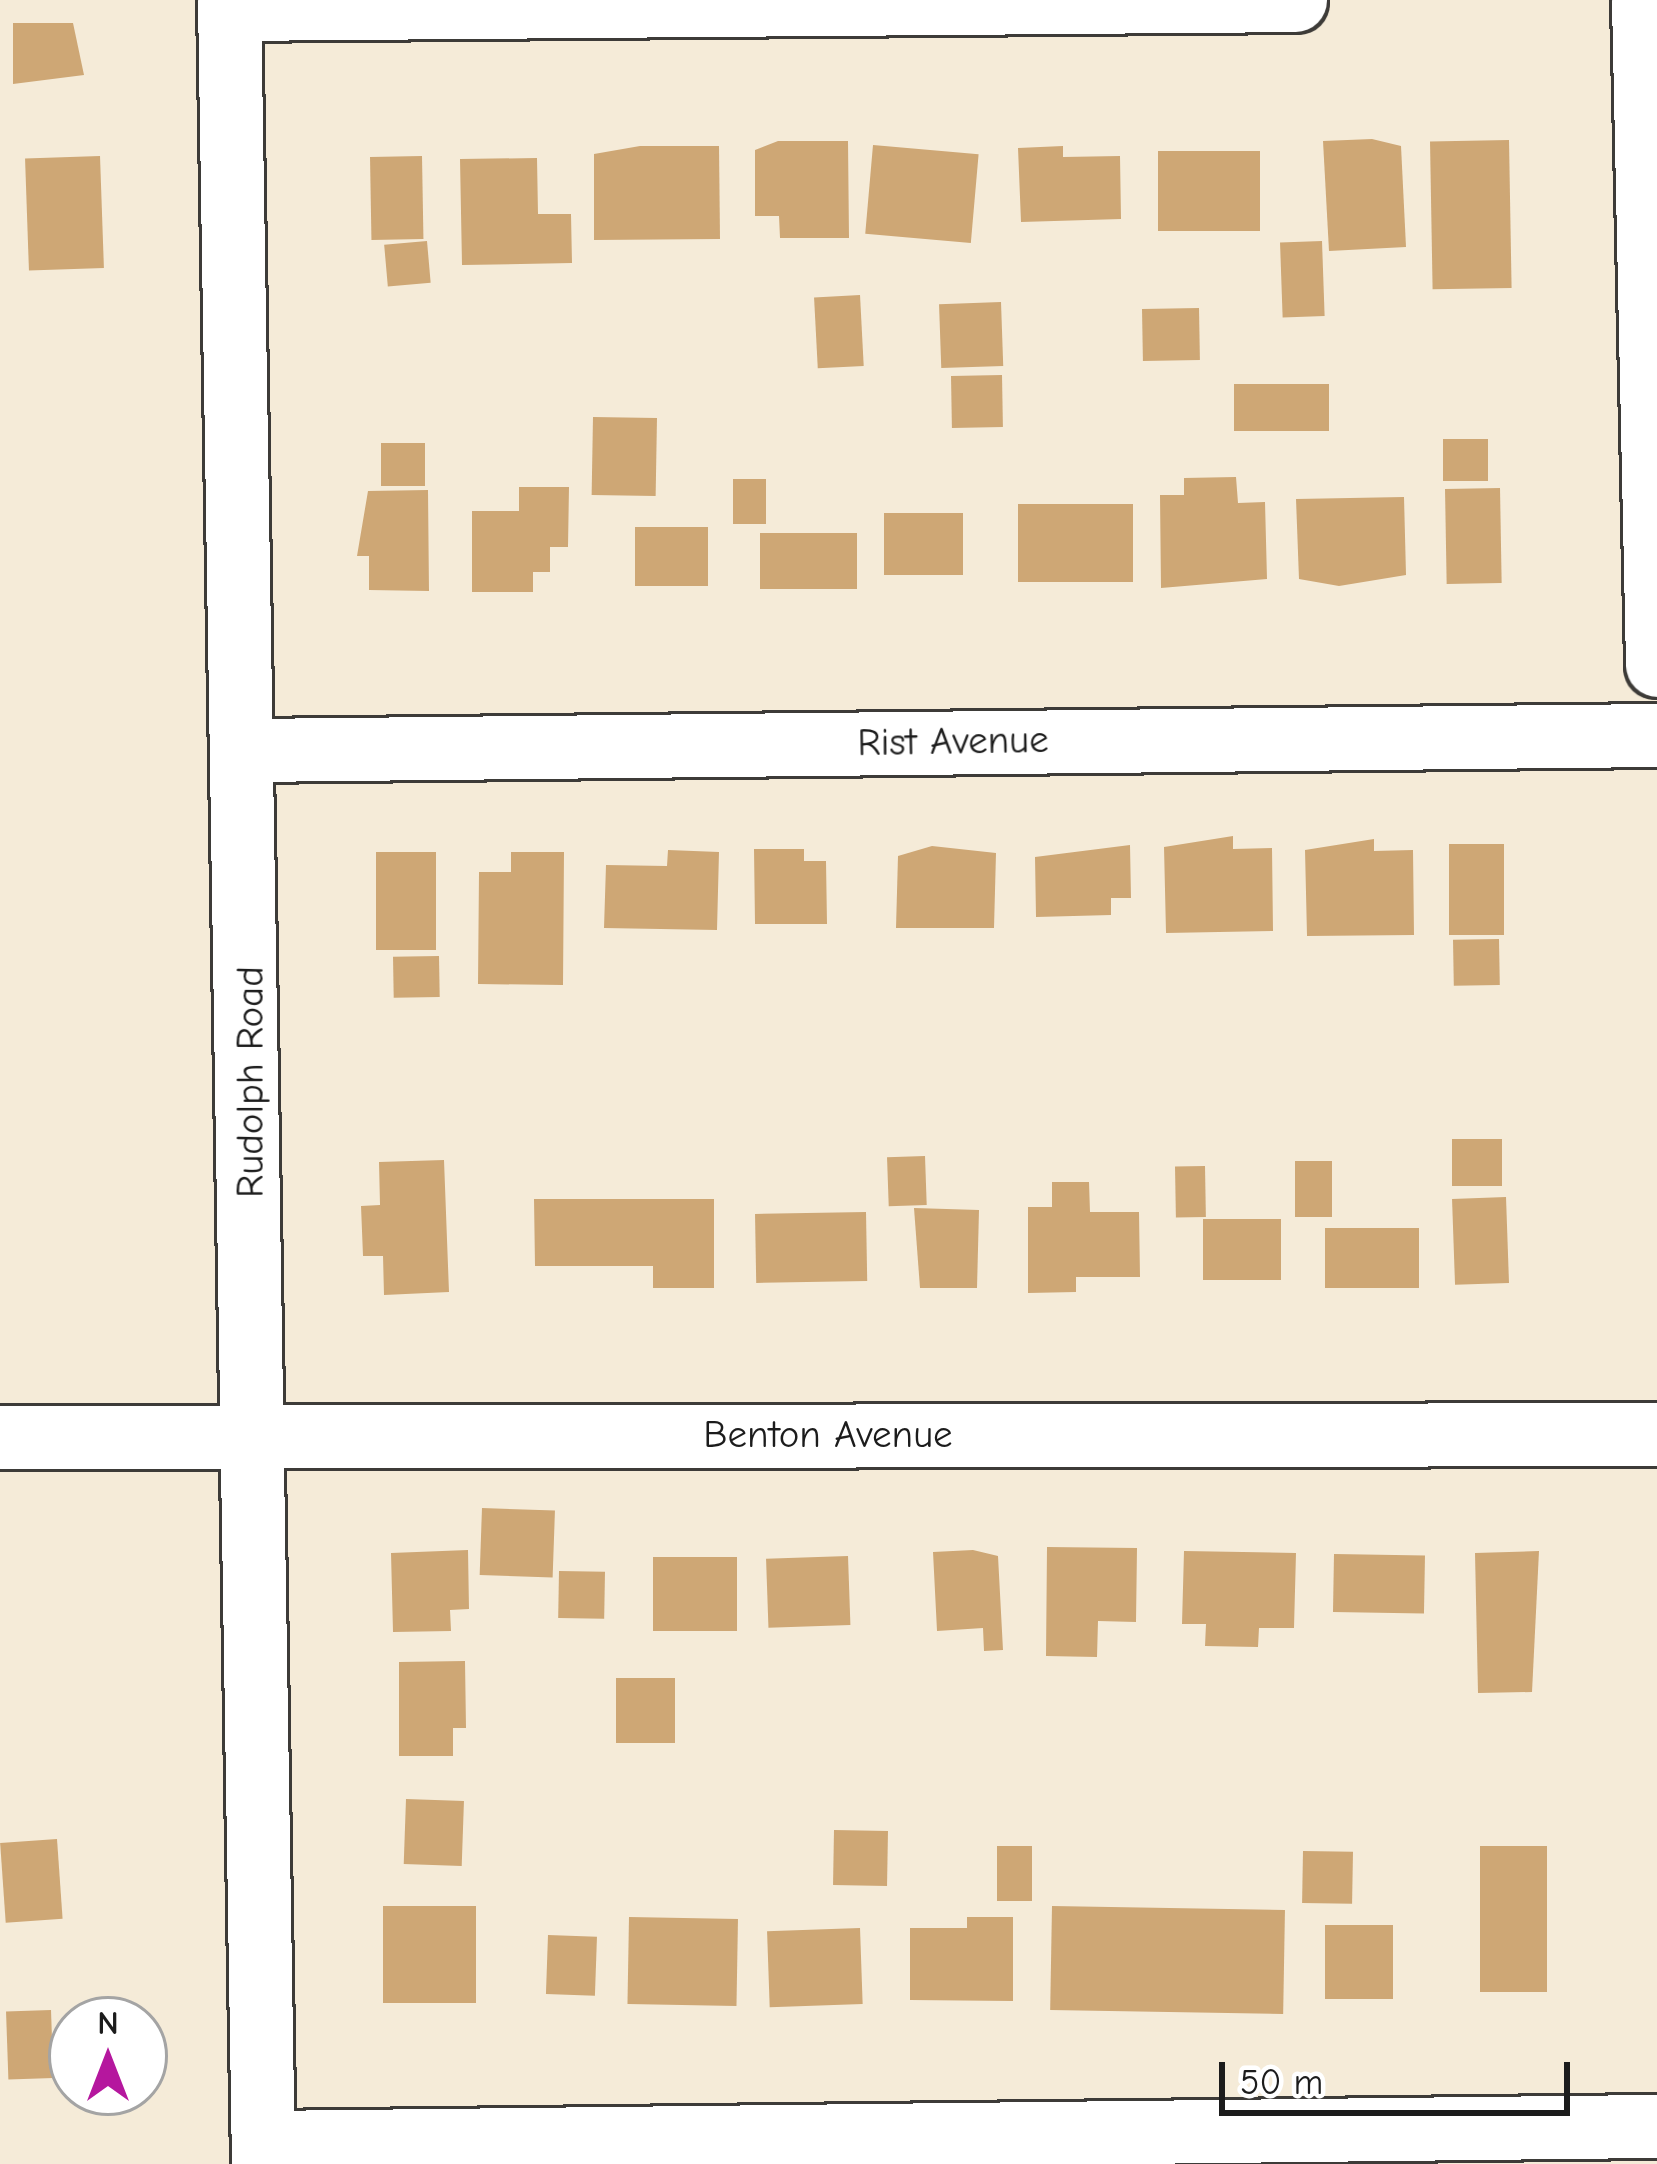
<!DOCTYPE html>
<html>
<head>
<meta charset="utf-8">
<style>
  body { margin:0 }
  #map { position:relative; width:1657px; height:2164px; overflow:hidden; background:#f5ebd8; font-family:"Comic Neue",sans-serif }
  div>[style] { position:absolute }
  .building>* { inset:0; background:#cea775; transform-origin:0 0 }
  .roads { filter:drop-shadow(3px 0 #3d3b38) drop-shadow(-3px 0 #3d3b38) drop-shadow(0 3px #3d3b38) drop-shadow(0 -3px #3d3b38) }
  .minor>* { height:63px; margin:-31.5px; padding:0 31.5px; transform-origin:31.5px; border-radius:31.5px; background:#fff }
  span { translate:-50% -50%; white-space:nowrap; text-align:center; line-height:1.15; -webkit-text-stroke:12px #fff; paint-order:stroke }
  .street-label { font-size:39px; color:#1c1c1c }
  .north { position:absolute; left:48px; top:1996px; width:120px; height:120px; box-sizing:border-box; background:#fff; border:3px solid #a4a4a4; border-radius:50%; rotate:0deg; font-size:33px; font-weight:700; line-height:48px; text-align:center; color:#1c1c1c }
  .north::after { content:''; display:block; margin:auto; width:42px; height:54px; background:#b5179e; clip-path:polygon(50% 0,100% 100%,50% 72%,0 100%) }
  .scale { position:absolute; left:1219px; top:2062px; width:351px; height:54px; box-sizing:border-box; border:6px solid #1c1c1c; border-top:0; padding-left:15px; font-size:36px; line-height:42px; white-space:nowrap; color:#1c1c1c; -webkit-text-stroke:9px #fff; paint-order:stroke }
</style>
</head>
<body>
<div id="map">
  <div class="building">
    <div style="clip-path:polygon(13px 23px,73px 23px,84px 75px,13px 84px)"></div>
    <div style="clip-path:polygon(1372px 139px,1401px 146px,1406px 247px,1329px 251px,1323px 141px)"></div>
    <div style="left:1509px;top:140px;width:148px;height:79px;rotate:89deg"></div>
    <div style="clip-path:polygon(778px 141px,848px 141px,849px 238px,780px 238px,779px 216px,755px 216px,755px 150px)"></div>
    <div style="left:873px;top:145px;width:106px;height:89px;rotate:5deg"></div>
    <div style="clip-path:polygon(640px 146px,719px 146px,720px 239px,594px 240px,594px 154px)"></div>
    <div style="clip-path:polygon(1063px 146px,1063px 157px,1120px 156px,1121px 219px,1021px 222px,1018px 148px)"></div>
    <div style="left:1260px;top:151px;width:80px;height:102px;rotate:90deg"></div>
    <div style="left:100px;top:156px;width:112px;height:75px;rotate:88deg"></div>
    <div style="left:422px;top:156px;width:83px;height:52px;rotate:89deg"></div>
    <div style="clip-path:polygon(537px 158px,538px 214px,571px 214px,572px 263px,462px 265px,460px 159px)"></div>
    <div style="left:427px;top:241px;width:42px;height:43px;rotate:85deg"></div>
    <div style="left:1322px;top:241px;width:75px;height:42px;rotate:88deg"></div>
    <div style="left:860px;top:295px;width:71px;height:46px;rotate:87deg"></div>
    <div style="left:1001px;top:302px;width:64px;height:62px;rotate:88deg"></div>
    <div style="left:1199px;top:308px;width:52px;height:57px;rotate:89deg"></div>
    <div style="left:1002px;top:375px;width:52px;height:51px;rotate:89deg"></div>
    <div style="left:1329px;top:384px;width:47px;height:95px;rotate:90deg"></div>
    <div style="left:593px;top:417px;width:64px;height:78px;rotate:1deg"></div>
    <div style="left:1443px;top:439px;width:45px;height:42px"></div>
    <div style="left:425px;top:443px;width:43px;height:44px;rotate:90deg"></div>
    <div style="clip-path:polygon(1236px 477px,1238px 503px,1265px 502px,1267px 579px,1161px 588px,1160px 495px,1184px 495px,1184px 478px)"></div>
    <div style="left:733px;top:479px;width:33px;height:45px"></div>
    <div style="clip-path:polygon(519px 487px,569px 487px,568px 547px,550px 547px,550px 572px,533px 572px,533px 592px,472px 592px,472px 511px,519px 511px)"></div>
    <div style="left:1500px;top:488px;width:95px;height:55px;rotate:89deg"></div>
    <div style="clip-path:polygon(428px 490px,429px 591px,369px 590px,369px 556px,357px 556px,368px 491px)"></div>
    <div style="clip-path:polygon(1404px 497px,1406px 575px,1339px 586px,1299px 579px,1296px 499px)"></div>
    <div style="left:1018px;top:504px;width:115px;height:78px"></div>
    <div style="left:884px;top:513px;width:79px;height:62px"></div>
    <div style="left:635px;top:527px;width:73px;height:59px"></div>
    <div style="left:760px;top:533px;width:97px;height:56px"></div>
    <div style="clip-path:polygon(1233px 836px,1233px 849px,1272px 848px,1273px 931px,1166px 933px,1164px 847px)"></div>
    <div style="clip-path:polygon(1374px 839px,1374px 851px,1413px 850px,1414px 935px,1307px 936px,1305px 850px)"></div>
    <div style="left:1449px;top:844px;width:55px;height:91px"></div>
    <div style="clip-path:polygon(1130px 845px,1131px 898px,1111px 898px,1111px 915px,1036px 917px,1035px 857px)"></div>
    <div style="clip-path:polygon(932px 846px,996px 853px,994px 928px,896px 928px,898px 856px)"></div>
    <div style="clip-path:polygon(754px 849px,804px 849px,804px 861px,826px 861px,827px 924px,755px 924px)"></div>
    <div style="clip-path:polygon(668px 850px,719px 852px,717px 930px,604px 928px,606px 865px,667px 866px)"></div>
    <div style="left:376px;top:852px;width:60px;height:98px"></div>
    <div style="clip-path:polygon(511px 852px,564px 852px,563px 985px,478px 984px,479px 872px,511px 872px)"></div>
    <div style="left:1499px;top:939px;width:46px;height:46px;rotate:89deg"></div>
    <div style="left:439px;top:956px;width:41px;height:46px;rotate:89deg"></div>
    <div style="left:1502px;top:1139px;width:47px;height:50px;rotate:90deg"></div>
    <div style="left:925px;top:1156px;width:49px;height:38px;rotate:88deg"></div>
    <div style="clip-path:polygon(444px 1160px,449px 1292px,384px 1295px,383px 1256px,363px 1256px,361px 1206px,380px 1205px,379px 1162px)"></div>
    <div style="left:1295px;top:1161px;width:37px;height:56px"></div>
    <div style="left:1205px;top:1166px;width:51px;height:30px;rotate:89deg"></div>
    <div style="clip-path:polygon(1052px 1182px,1089px 1182px,1090px 1212px,1139px 1212px,1140px 1277px,1076px 1277px,1076px 1292px,1028px 1293px,1028px 1207px,1052px 1207px)"></div>
    <div style="left:1506px;top:1197px;width:86px;height:54px;rotate:88deg"></div>
    <div style="clip-path:polygon(534px 1199px,714px 1199px,714px 1288px,653px 1288px,653px 1266px,535px 1266px)"></div>
    <div style="clip-path:polygon(914px 1208px,979px 1210px,977px 1288px,920px 1288px)"></div>
    <div style="left:866px;top:1212px;width:69px;height:111px;rotate:89deg"></div>
    <div style="left:1203px;top:1219px;width:78px;height:61px"></div>
    <div style="left:1325px;top:1228px;width:94px;height:60px"></div>
    <div style="left:482px;top:1508px;width:73px;height:67px;rotate:2deg"></div>
    <div style="clip-path:polygon(1047px 1547px,1137px 1548px,1136px 1622px,1098px 1621px,1097px 1657px,1046px 1656px)"></div>
    <div style="clip-path:polygon(468px 1550px,469px 1609px,450px 1610px,451px 1631px,393px 1632px,391px 1553px)"></div>
    <div style="clip-path:polygon(973px 1550px,998px 1556px,1003px 1650px,984px 1651px,983px 1628px,937px 1631px,933px 1552px)"></div>
    <div style="clip-path:polygon(1184px 1551px,1296px 1553px,1294px 1628px,1259px 1628px,1258px 1647px,1205px 1646px,1206px 1624px,1182px 1624px)"></div>
    <div style="clip-path:polygon(1539px 1551px,1532px 1692px,1478px 1693px,1475px 1553px)"></div>
    <div style="left:1334px;top:1554px;width:91px;height:58px;rotate:1deg"></div>
    <div style="left:848px;top:1556px;width:69px;height:82px;rotate:88deg"></div>
    <div style="left:653px;top:1557px;width:84px;height:74px"></div>
    <div style="left:559px;top:1571px;width:46px;height:47px;rotate:1deg"></div>
    <div style="clip-path:polygon(465px 1661px,466px 1728px,453px 1728px,453px 1756px,399px 1756px,399px 1662px)"></div>
    <div style="left:616px;top:1678px;width:59px;height:65px"></div>
    <div style="left:406px;top:1799px;width:58px;height:65px;rotate:2deg"></div>
    <div style="left:834px;top:1830px;width:54px;height:55px;rotate:1deg"></div>
    <div style="left:57px;top:1839px;width:80px;height:57px;rotate:86deg"></div>
    <div style="left:997px;top:1846px;width:35px;height:55px"></div>
    <div style="left:1480px;top:1846px;width:67px;height:146px"></div>
    <div style="left:1303px;top:1851px;width:50px;height:52px;rotate:1deg"></div>
    <div style="left:383px;top:1906px;width:93px;height:97px"></div>
    <div style="left:1052px;top:1906px;width:233px;height:104px;rotate:1deg"></div>
    <div style="left:629px;top:1917px;width:109px;height:87px;rotate:1deg"></div>
    <div style="clip-path:polygon(967px 1917px,1013px 1917px,1013px 2001px,910px 2000px,910px 1928px,967px 1928px)"></div>
    <div style="left:1325px;top:1925px;width:68px;height:74px"></div>
    <div style="left:860px;top:1928px;width:76px;height:93px;rotate:88deg"></div>
    <div style="left:548px;top:1935px;width:49px;height:59px;rotate:2deg"></div>
    <div style="left:51px;top:2010px;width:68px;height:45px;rotate:88deg"></div>
  </div>
  <div class="roads">
    <div class="minor">
      <div style="left:229px;top:0;width:2164px;rotate:89.1deg"></div>
      <div style="left:1643px;top:0;width:665px;rotate:88.79deg"></div>
      <div style="left:230px;top:9px;width:1065px;rotate:-0.48deg"></div>
      <div style="left:249px;top:750px;width:1408px;rotate:-0.61deg"></div>
      <div style="left:0;top:1437px;width:1657px;rotate:-0.1deg"></div>
      <div style="left:263px;top:2142px;width:1394px;rotate:-0.66deg"></div>
    </div>
  </div>
  <div class="street-label">
    <span style="left:953px;top:742px;rotate:-1deg">Rist Avenue</span>
    <span style="left:251px;top:1082px;rotate:-90deg">Rudolph Road</span>
    <span style="left:828px;top:1435px">Benton Avenue</span>
  </div>
  <div class="north">N</div>
  <div class="scale">50 m</div>
</div>
</body>
</html>
